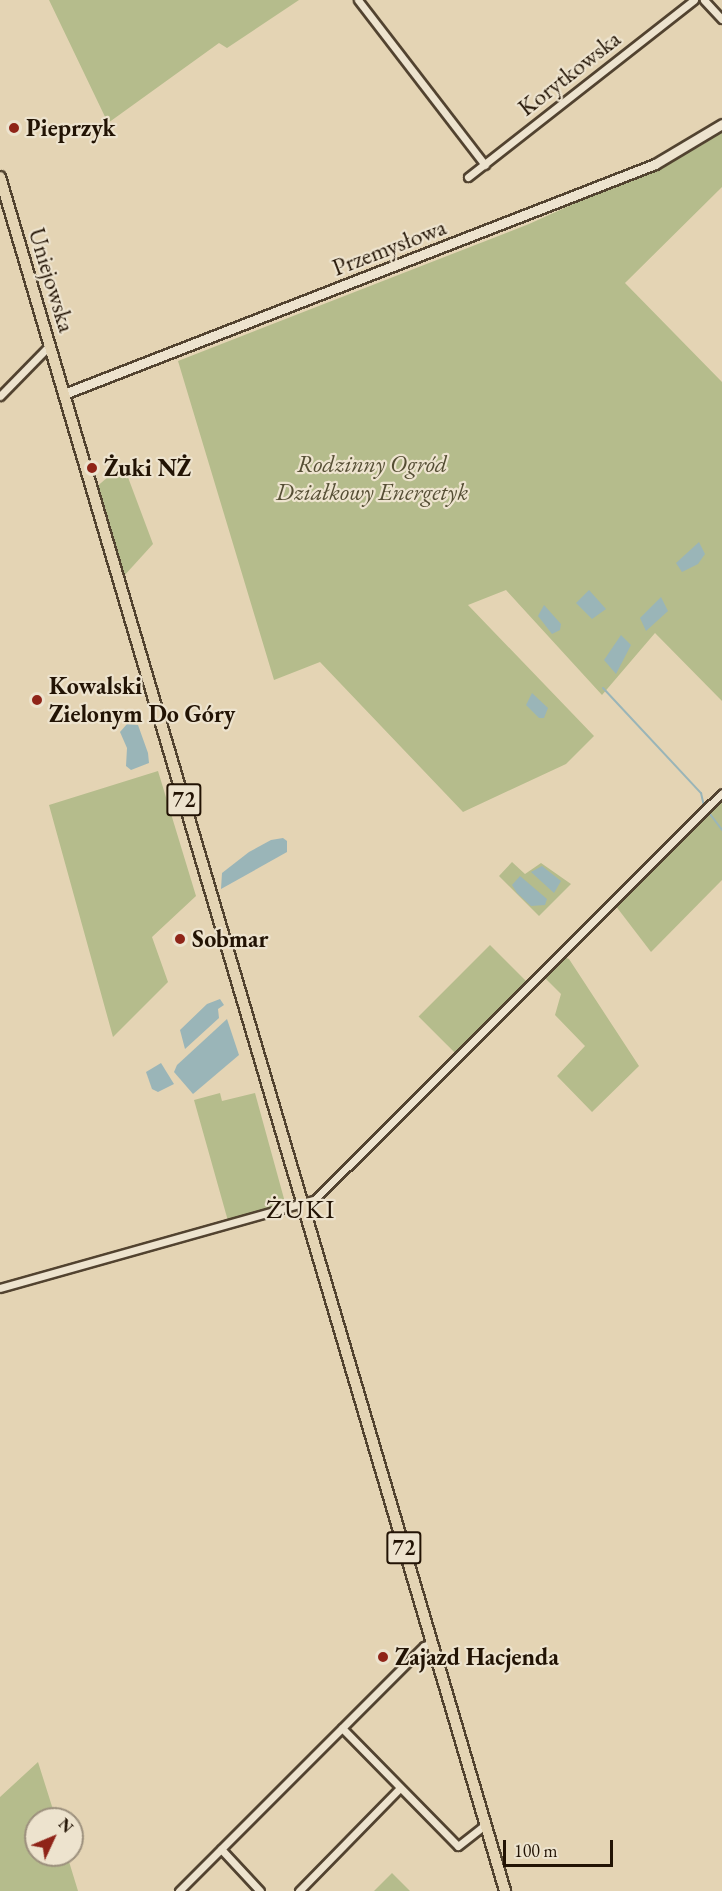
<!DOCTYPE html>
<html>
<head>
<meta charset="utf-8">
<style>
  body { margin:0 }
  #map { position:relative; width:722px; height:1891px; overflow:hidden; background:#e4d4b4; font-family:"EB Garamond",serif }
  div>[style] { position:absolute }
  .green>* { inset:0; background:#b5bc8c; transform-origin:0 0 }
  .water>* { inset:0; background:#9ab5b8 }
  .stream>* { height:2px; margin:-1px; padding:0 1px; transform-origin:1px; border-radius:1px; background:#9ab5b8 }
  .roads { filter:drop-shadow(2px 0 #524330) drop-shadow(-2px 0 #524330) drop-shadow(0 2px #524330) drop-shadow(0 -2px #524330) }
  .minor>* { height:7px; margin:-3.5px; padding:0 3.5px; transform-origin:3.5px; border-radius:3.5px; background:#ede3ce }
  .secondary>* { height:9px; margin:-4.5px; padding:0 4.5px; transform-origin:4.5px; border-radius:4.5px; background:#ede3ce }
  .primary>* { height:10px; margin:-5px; padding:0 5px; transform-origin:5px; border-radius:5px; background:#e4d4b4 }
  .dots>* { width:16px; height:16px; translate:-50% -50%; box-sizing:border-box; border:3px solid #ede3ce; border-radius:50% }
  span { translate:-50% -50%; white-space:nowrap; text-align:center; line-height:1.15; -webkit-text-stroke:4.5px #ede3ce; paint-order:stroke }
  .shield-label span { padding:2px 4px; background:#ede3ce; border:2px solid; border-radius:4px; -webkit-text-stroke-width:0 }
  .shield-label { font-size:22px; color:#221304; font-weight:700 }
  .street-label { font-size:24px; color:#221304 }
  .poi-label { font-size:24px; color:#221304; font-weight:700 }
  .left { translate:0 -50%; text-align:left }
  .park-label { font-size:24px; color:#554e34; font-style:italic }
  .quarter-label { font-size:27px; color:#221304; letter-spacing:1.5px }
  .north { position:absolute; left:24px; top:1807px; width:60px; height:60px; box-sizing:border-box; background:#ede3ce; border:2px solid #9c907d; border-radius:50%; rotate:46deg; font-size:16px; font-weight:700; line-height:24px; text-align:center; color:#221304 }
  .north::after { content:''; display:block; margin:auto; width:21px; height:27px; background:#8f2418; clip-path:polygon(50% 0,100% 100%,50% 72%,0 100%) }
  .scale { position:absolute; left:503px; top:1840px; width:110px; height:27px; box-sizing:border-box; border:3px solid #221304; border-top:0; padding-left:8px; font-size:18px; line-height:21px; white-space:nowrap; color:#221304; -webkit-text-stroke:4px #ede3ce; paint-order:stroke }
</style>
</head>
<body>
<div id="map">
  <div class="green">
    <div style="clip-path:polygon(49px 0,299px 0,227px 48px,219px 43px,108px 123px)"></div>
    <div style="clip-path:polygon(722px 132px,722px 187px,625px 283px,722px 382px,722px 701px,655px 633px,602px 695px,506px 590px,468px 605px,594px 736px,566px 764px,463px 812px,320px 662px,274px 680px,178px 361px,529px 224px,699px 147px)"></div>
    <div style="clip-path:polygon(123px 464px,153px 544px,123px 577px,94px 489px)"></div>
    <div style="clip-path:polygon(158px 771px,196px 896px,152px 937px,168px 982px,113px 1037px,49px 805px)"></div>
    <div style="clip-path:polygon(722px 798px,722px 880px,651px 952px,615px 905px)"></div>
    <div style="clip-path:polygon(512px 862px,525px 874px,541px 863px,571px 884px,539px 916px,499px 876px)"></div>
    <div style="left:490px;top:945px;width:52px;height:101px;rotate:45deg"></div>
    <div style="clip-path:polygon(564px 957px,569px 959px,639px 1066px,592px 1112px,557px 1076px,585px 1046px,555px 1015px,561px 994px,544px 977px)"></div>
    <div style="clip-path:polygon(220px 1093px,222px 1101px,255px 1093px,286px 1206px,228px 1221px,194px 1100px)"></div>
    <div style="clip-path:polygon(38px 1762px,56px 1819px,36px 1819px,36px 1855px,67px 1855px,78px 1891px,0 1891px,0 1797px)"></div>
    <div style="clip-path:polygon(392px 1873px,410px 1891px,374px 1891px)"></div>
  </div>
  <div class="water">
    <div style="clip-path:polygon(699px 542px,705px 554px,698px 564px,682px 572px,676px 563px)"></div>
    <div style="clip-path:polygon(589px 590px,606px 609px,592px 619px,576px 603px)"></div>
    <div style="clip-path:polygon(661px 597px,668px 611px,646px 631px,640px 618px)"></div>
    <div style="clip-path:polygon(544px 605px,561px 624px,560px 630px,552px 634px,538px 616px)"></div>
    <div style="clip-path:polygon(621px 635px,631px 645px,616px 674px,604px 660px)"></div>
    <div style="clip-path:polygon(532px 693px,548px 708px,544px 718px,539px 718px,526px 705px)"></div>
    <div style="clip-path:polygon(127px 724px,138px 725px,148px 753px,149px 763px,131px 770px,126px 766px,127px 748px,120px 732px)"></div>
    <div style="clip-path:polygon(283px 838px,287px 841px,287px 852px,221px 889px,222px 873px,249px 852px,271px 840px)"></div>
    <div style="clip-path:polygon(542px 866px,561px 881px,554px 893px,531px 872px)"></div>
    <div style="clip-path:polygon(520px 876px,547px 899px,545px 905px,531px 906px,517px 893px,512px 885px)"></div>
    <div style="clip-path:polygon(220px 999px,224px 1005px,218px 1009px,219px 1018px,185px 1049px,180px 1030px,207px 1004px)"></div>
    <div style="clip-path:polygon(227px 1019px,239px 1055px,193px 1094px,174px 1072px,177px 1065px)"></div>
    <div style="clip-path:polygon(161px 1063px,174px 1084px,158px 1092px,152px 1089px,146px 1072px)"></div>
  </div>
  <div class="stream">
    <div style="left:603px;top:688px;width:144px;rotate:47deg"></div>
    <div style="left:701px;top:793px;width:13px;rotate:77deg"></div>
    <div style="left:704px;top:806px;width:30px;rotate:53deg"></div>
  </div>
  <div class="roads">
    <div class="minor">
      <div style="left:358px;top:0;width:208px;rotate:52.4deg"></div>
      <div style="left:704px;top:0;width:26px;rotate:47deg"></div>
      <div style="left:468px;top:177px;width:287px;rotate:-38.1deg"></div>
      <div style="left:0;top:396px;width:71px;rotate:-45.6deg"></div>
      <div style="left:0;top:1288px;width:326px;rotate:-15.7deg"></div>
      <div style="left:314px;top:1200px;width:576px;rotate:-44.93deg"></div>
      <div style="left:342px;top:1728px;width:165px;rotate:45.5deg"></div>
      <div style="left:458px;top:1846px;width:34px;rotate:-38deg"></div>
      <div style="left:221px;top:1849px;width:57px;rotate:47.1deg"></div>
      <div style="left:179px;top:1891px;width:346px;rotate:-45deg"></div>
      <div style="left:424px;top:1646px;width:9px;rotate:-21deg"></div>
      <div style="left:299px;top:1891px;width:144px;rotate:-45.6deg"></div>
    </div>
    <div class="secondary">
      <div style="left:64px;top:394px;width:634px;rotate:-21.26deg"></div>
      <div style="left:655px;top:164px;width:78px;rotate:-30.8deg"></div>
    </div>
    <div class="primary">
      <div style="left:0;top:177px;width:1787px;rotate:73.58deg"></div>
    </div>
  </div>
  <div class="dots">
    <div style="left:14px;top:128px;background:#8f2418"></div>
    <div style="left:92px;top:468px;background:#8f2418"></div>
    <div style="left:37px;top:700px;background:#8f2418"></div>
    <div style="left:180px;top:939px;background:#8f2418"></div>
    <div style="left:383px;top:1657px;background:#8f2418"></div>
  </div>
  <div class="shield-label">
    <span style="left:184px;top:800px">72</span>
    <span style="left:404px;top:1548px">72</span>
  </div>
  <div class="street-label">
    <span style="left:569px;top:73px;rotate:-38deg">Korytkowska</span>
    <span style="left:389px;top:247px;rotate:-21deg">Przemysłowa</span>
    <span style="left:52px;top:280px;rotate:73deg">Uniejowska</span>
  </div>
  <div class="poi-label">
    <span class="left" style="left:26px;top:128px">Pieprzyk</span>
    <span class="left" style="left:104px;top:468px">Żuki NŻ</span>
    <span class="left" style="left:49px;top:700px">Kowalski<br>Zielonym Do Góry</span>
    <span class="left" style="left:192px;top:939px">Sobmar</span>
    <span class="left" style="left:395px;top:1657px">Zajazd Hacjenda</span>
  </div>
  <div class="park-label">
    <span style="left:372px;top:478px">Rodzinny Ogród<br>Działkowy Energetyk</span>
  </div>
  <div class="quarter-label">
    <span style="left:301px;top:1209px">ŻUKI</span>
  </div>
  <div class="north">N</div>
  <div class="scale">100 m</div>
</div>
</body>
</html>
